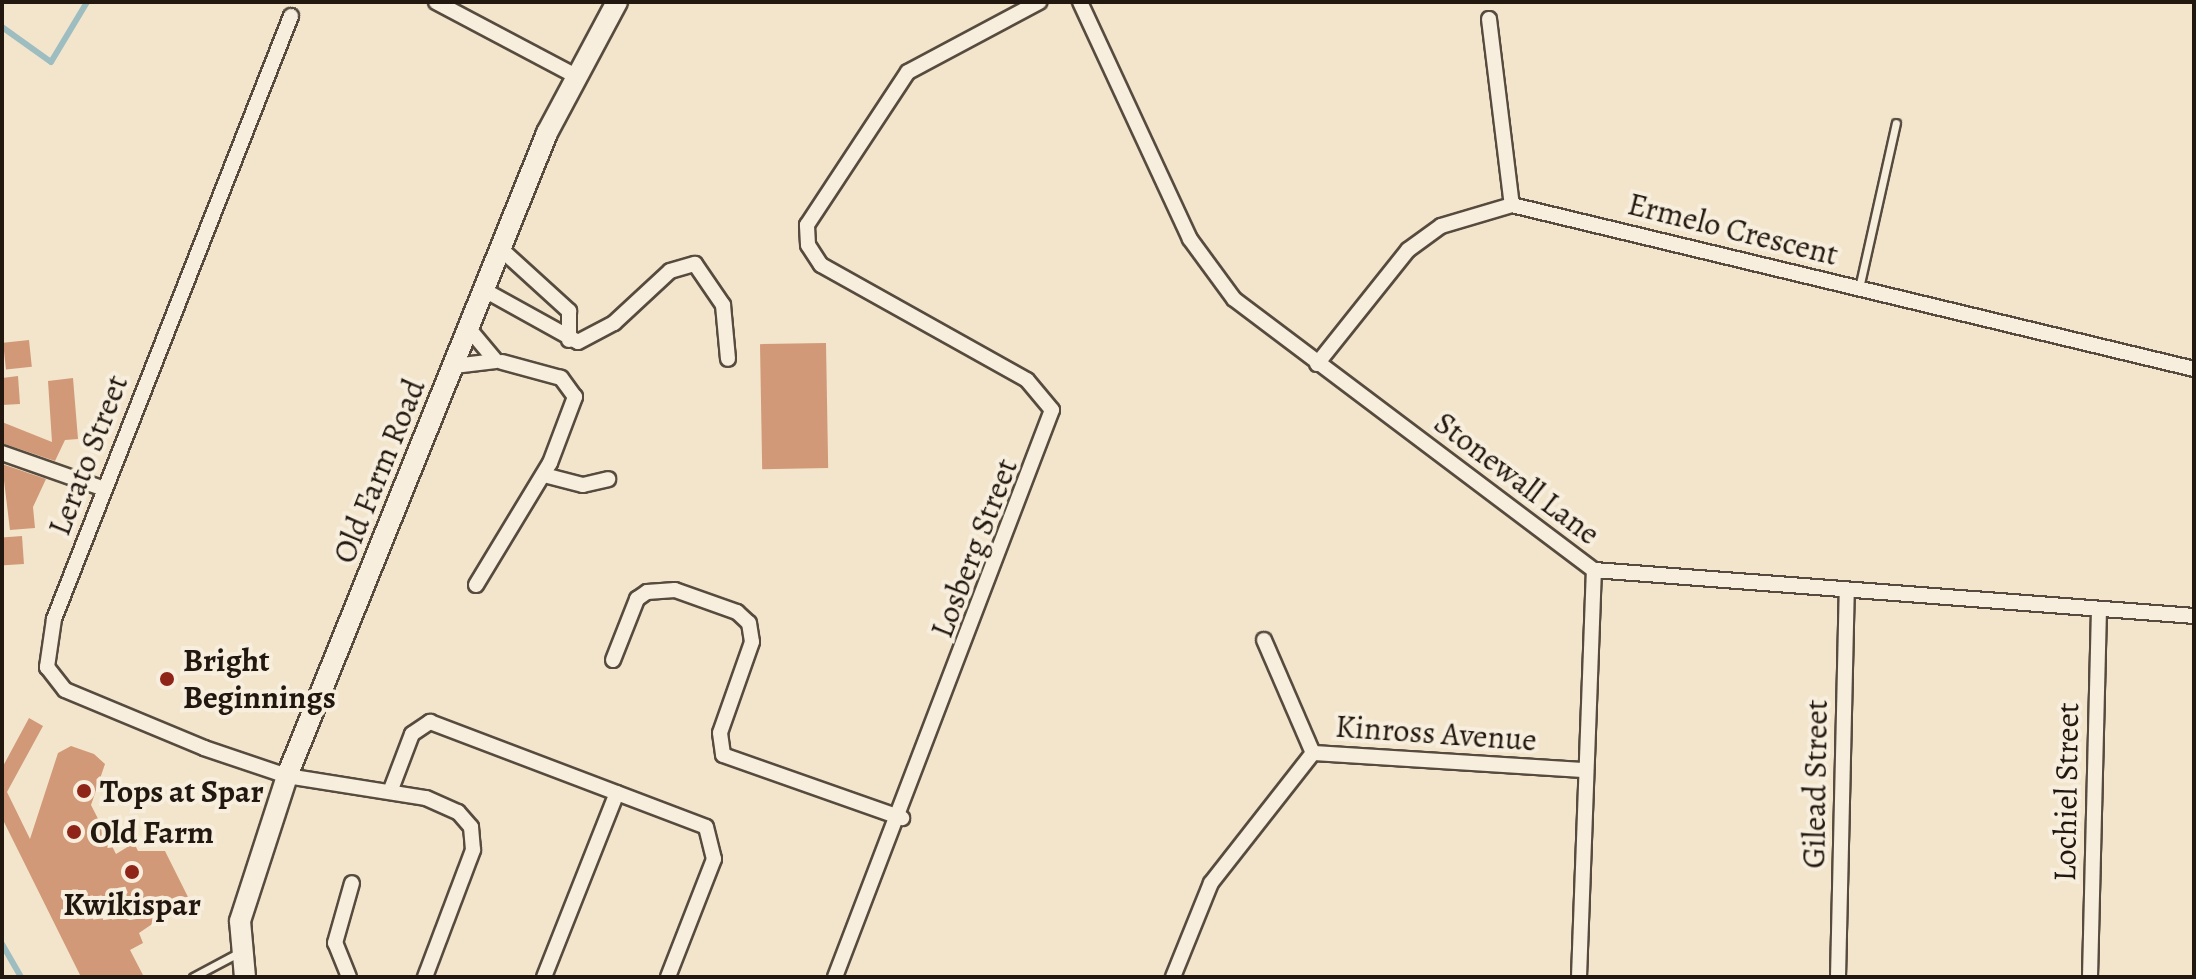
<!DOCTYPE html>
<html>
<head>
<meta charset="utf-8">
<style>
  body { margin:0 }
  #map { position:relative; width:2196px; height:979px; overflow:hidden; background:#f2e5cc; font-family:Alegreya,serif }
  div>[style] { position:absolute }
  .stream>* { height:6px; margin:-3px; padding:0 3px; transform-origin:3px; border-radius:3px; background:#9ebdc0 }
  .building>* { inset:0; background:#d19977; transform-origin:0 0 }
  .roads { filter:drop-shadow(2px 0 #564b3e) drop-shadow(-2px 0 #564b3e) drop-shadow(0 2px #564b3e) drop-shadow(0 -2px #564b3e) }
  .lane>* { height:7px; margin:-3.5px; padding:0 3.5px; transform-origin:3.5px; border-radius:3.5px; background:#f7eede }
  .street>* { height:14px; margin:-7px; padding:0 7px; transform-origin:7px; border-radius:7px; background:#f7eede }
  .secondary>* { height:20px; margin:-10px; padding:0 10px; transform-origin:10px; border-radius:10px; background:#f7eede }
  .dots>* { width:22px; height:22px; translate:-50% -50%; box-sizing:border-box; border:4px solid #f7eede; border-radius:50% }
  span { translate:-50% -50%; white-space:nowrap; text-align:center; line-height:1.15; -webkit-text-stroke:8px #f7eede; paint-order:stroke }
  .street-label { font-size:32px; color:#22180f }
  .poi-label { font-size:32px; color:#22180f; font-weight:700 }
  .left { translate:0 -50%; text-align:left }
  .frame { position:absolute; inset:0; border:4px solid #22180f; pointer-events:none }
</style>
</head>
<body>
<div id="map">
  <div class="stream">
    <div style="left:2px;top:27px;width:60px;rotate:35.5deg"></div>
    <div style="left:51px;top:62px;width:70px;rotate:-59deg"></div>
    <div style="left:2px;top:944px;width:38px;rotate:60deg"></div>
  </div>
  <div class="building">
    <div style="left:29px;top:340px;width:27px;height:26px;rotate:84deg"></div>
    <div style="left:826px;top:343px;width:125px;height:66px;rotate:89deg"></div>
    <div style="clip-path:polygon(18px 376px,20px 404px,2px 405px,2px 378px)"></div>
    <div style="clip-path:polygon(73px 378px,78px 439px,65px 440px,55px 461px,2px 443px,2px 422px,52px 442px,48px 381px)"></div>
    <div style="clip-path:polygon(2px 464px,46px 479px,33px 507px,35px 528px,10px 530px)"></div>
    <div style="left:22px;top:536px;width:28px;height:20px;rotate:86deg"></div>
    <div style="clip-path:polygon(29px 718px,43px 726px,7px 792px,30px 839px,58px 753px,71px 746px,94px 754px,105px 764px,91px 805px,116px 854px,134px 843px,138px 851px,165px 851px,189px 899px,139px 933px,143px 943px,130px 950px,144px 977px,81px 977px,2px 818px,2px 768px)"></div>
  </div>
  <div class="roads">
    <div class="lane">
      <div style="left:1859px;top:288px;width:169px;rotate:-77.4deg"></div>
      <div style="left:193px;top:977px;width:53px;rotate:-28deg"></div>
    </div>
    <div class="street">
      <div style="left:436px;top:2px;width:156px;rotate:27.9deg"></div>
      <div style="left:1080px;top:2px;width:261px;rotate:65.1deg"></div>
      <div style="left:1190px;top:239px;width:74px;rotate:53.7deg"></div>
      <div style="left:1234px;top:299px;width:451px;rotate:37deg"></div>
      <div style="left:1594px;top:570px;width:602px;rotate:4.38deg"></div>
      <div style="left:291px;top:16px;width:648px;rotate:111.46deg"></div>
      <div style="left:54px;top:619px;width:49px;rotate:98.3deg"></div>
      <div style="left:47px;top:667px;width:29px;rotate:52deg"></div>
      <div style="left:65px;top:690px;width:151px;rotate:22.6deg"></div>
      <div style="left:204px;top:748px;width:88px;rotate:18.6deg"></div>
      <div style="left:287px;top:776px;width:141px;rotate:9deg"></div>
      <div style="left:426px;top:798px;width:35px;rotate:24deg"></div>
      <div style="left:458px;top:812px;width:20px;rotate:49deg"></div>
      <div style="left:471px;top:827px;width:23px;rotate:85deg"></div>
      <div style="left:473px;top:850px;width:136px;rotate:110.7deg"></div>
      <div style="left:1489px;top:19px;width:187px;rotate:83deg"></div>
      <div style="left:502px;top:250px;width:91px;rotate:42.3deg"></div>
      <div style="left:569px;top:311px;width:29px;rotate:90deg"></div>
      <div style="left:486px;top:291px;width:105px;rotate:29deg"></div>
      <div style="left:578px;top:342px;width:41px;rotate:-27.8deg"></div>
      <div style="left:614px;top:323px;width:76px;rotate:-42.9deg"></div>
      <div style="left:670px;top:271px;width:26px;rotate:-16deg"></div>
      <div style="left:695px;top:264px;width:50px;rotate:55.7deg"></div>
      <div style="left:723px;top:305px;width:54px;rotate:84.7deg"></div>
      <div style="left:470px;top:330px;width:40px;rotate:50deg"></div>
      <div style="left:1317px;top:364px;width:146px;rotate:-51.4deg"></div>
      <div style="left:1408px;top:250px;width:41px;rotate:-36deg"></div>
      <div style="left:1441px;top:226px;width:74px;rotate:-16.5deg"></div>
      <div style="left:1512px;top:205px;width:701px;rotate:13.52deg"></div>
      <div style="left:454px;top:366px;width:42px;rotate:-6.8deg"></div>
      <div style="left:2px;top:453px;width:108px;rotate:19.4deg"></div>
      <div style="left:544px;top:475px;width:40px;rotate:14.4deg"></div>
      <div style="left:583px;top:485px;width:26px;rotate:-13deg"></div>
      <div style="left:476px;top:585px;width:143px;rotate:-58.8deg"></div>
      <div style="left:550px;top:463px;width:71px;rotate:-69.3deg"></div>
      <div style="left:575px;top:397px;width:24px;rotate:-126deg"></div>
      <div style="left:561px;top:378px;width:61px;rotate:-164.8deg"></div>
      <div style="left:1264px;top:640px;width:123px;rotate:66.6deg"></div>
      <div style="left:613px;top:660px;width:66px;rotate:-68.5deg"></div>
      <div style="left:637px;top:599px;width:12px;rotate:-35deg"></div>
      <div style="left:647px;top:592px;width:28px;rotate:-4deg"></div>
      <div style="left:675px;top:590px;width:66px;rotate:19.5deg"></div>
      <div style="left:737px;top:612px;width:16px;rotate:43deg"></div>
      <div style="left:749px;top:623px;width:19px;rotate:81deg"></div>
      <div style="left:752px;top:642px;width:96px;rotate:109.4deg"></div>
      <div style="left:720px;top:733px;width:22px;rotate:82deg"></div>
      <div style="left:723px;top:755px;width:190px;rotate:19.4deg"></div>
      <div style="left:390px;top:792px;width:62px;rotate:-69.2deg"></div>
      <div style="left:412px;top:734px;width:22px;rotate:-34deg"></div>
      <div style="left:430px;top:722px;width:295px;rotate:20.8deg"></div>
      <div style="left:706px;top:827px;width:33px;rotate:76deg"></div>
      <div style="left:714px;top:859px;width:127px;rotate:111.3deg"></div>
      <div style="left:349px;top:977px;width:37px;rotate:-112deg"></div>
      <div style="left:335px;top:943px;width:62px;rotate:-74.2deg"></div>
      <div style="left:544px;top:977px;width:198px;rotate:-68.4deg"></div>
      <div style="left:835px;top:977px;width:607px;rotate:-69.06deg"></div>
      <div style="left:1052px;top:410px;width:39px;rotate:-130deg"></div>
      <div style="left:1027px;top:380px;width:236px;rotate:-150.8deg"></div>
      <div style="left:821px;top:265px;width:24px;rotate:-123deg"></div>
      <div style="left:808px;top:245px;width:20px;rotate:-93deg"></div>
      <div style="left:807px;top:225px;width:183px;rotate:-56.6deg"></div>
      <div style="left:908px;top:72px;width:149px;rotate:-28.1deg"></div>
      <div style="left:1173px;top:977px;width:101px;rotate:-68deg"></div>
      <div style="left:1211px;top:883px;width:165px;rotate:-51.9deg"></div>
      <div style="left:1313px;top:753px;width:271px;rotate:3.6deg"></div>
      <div style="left:1579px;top:977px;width:407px;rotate:-87.9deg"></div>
      <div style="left:1838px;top:977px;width:386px;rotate:-88.7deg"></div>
      <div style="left:2090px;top:977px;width:368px;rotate:-88.6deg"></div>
    </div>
    <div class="secondary">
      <div style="left:245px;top:977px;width:56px;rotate:-95.1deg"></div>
      <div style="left:240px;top:921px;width:152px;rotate:-72deg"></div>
      <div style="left:287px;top:776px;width:694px;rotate:-67.98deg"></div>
      <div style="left:547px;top:133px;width:149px;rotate:-61.9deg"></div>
    </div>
  </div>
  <div class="dots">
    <div style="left:167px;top:679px;background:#8f2418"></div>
    <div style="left:84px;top:791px;background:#8f2418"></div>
    <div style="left:74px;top:832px;background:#8f2418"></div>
    <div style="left:132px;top:872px;background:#8f2418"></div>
  </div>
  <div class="street-label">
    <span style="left:1733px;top:229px;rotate:14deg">Ermelo Crescent</span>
    <span style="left:88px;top:455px;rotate:-69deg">Lerato Street</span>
    <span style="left:379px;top:471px;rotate:-68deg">Old Farm Road</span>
    <span style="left:1517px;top:478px;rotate:37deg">Stonewall Lane</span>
    <span style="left:974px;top:548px;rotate:-69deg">Losberg Street</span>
    <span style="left:1436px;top:733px;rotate:4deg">Kinross Avenue</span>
    <span style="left:1815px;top:784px;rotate:-89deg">Gilead Street</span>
    <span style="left:2066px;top:792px;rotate:-89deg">Lochiel Street</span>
  </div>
  <div class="poi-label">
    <span class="left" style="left:183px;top:679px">Bright<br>Beginnings</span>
    <span class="left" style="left:100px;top:791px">Tops at Spar</span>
    <span class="left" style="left:90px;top:832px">Old Farm</span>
    <span style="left:132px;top:904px">Kwikispar</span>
  </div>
  <div class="frame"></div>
</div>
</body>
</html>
